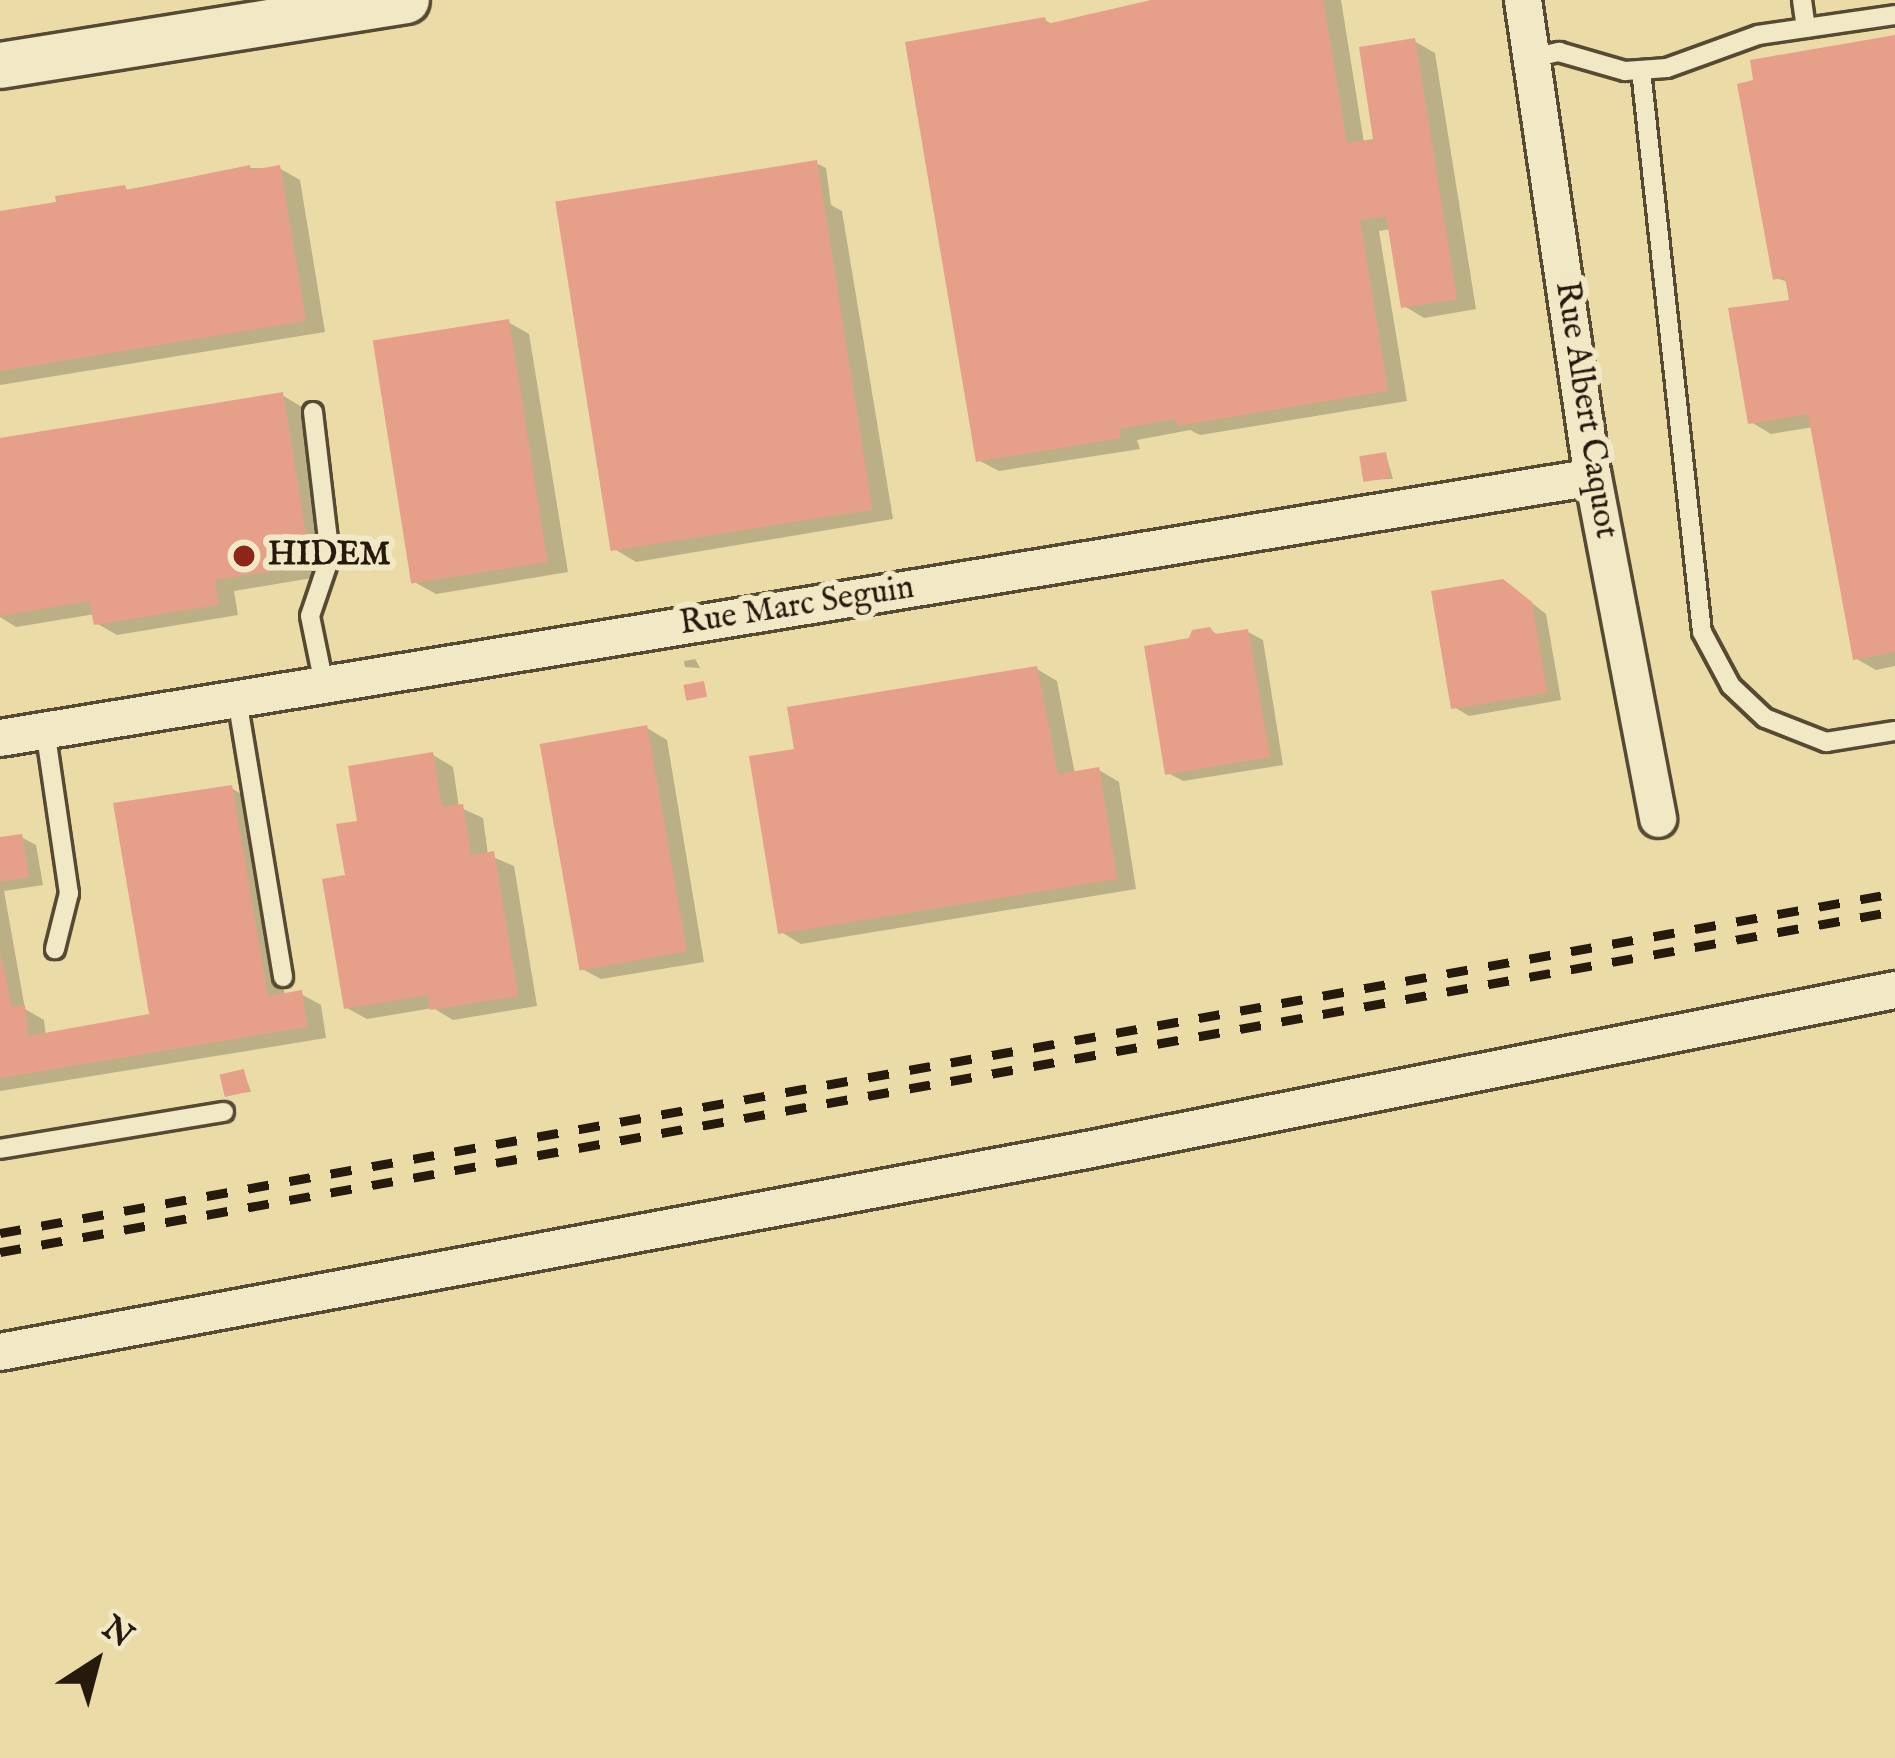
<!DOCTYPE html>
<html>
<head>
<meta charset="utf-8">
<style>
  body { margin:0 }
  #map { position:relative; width:1895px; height:1758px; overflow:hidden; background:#eadba7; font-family:"IM FELL English",serif }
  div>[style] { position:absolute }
  .shadow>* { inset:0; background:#0003 }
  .building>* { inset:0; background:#e6a089; transform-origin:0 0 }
  .roads { filter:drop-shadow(3px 0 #564a33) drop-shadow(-3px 0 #564a33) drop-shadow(0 3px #564a33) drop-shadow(0 -3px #564a33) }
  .service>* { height:18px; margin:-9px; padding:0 9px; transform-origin:9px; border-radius:9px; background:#f1e8c6 }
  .minor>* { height:36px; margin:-18px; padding:0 18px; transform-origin:18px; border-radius:18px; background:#f1e8c6 }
  .tertiary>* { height:45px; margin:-22.5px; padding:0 22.5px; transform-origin:22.5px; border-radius:22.5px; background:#f1e8c6 }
  .rail>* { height:9px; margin-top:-4.5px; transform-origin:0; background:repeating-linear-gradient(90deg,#251a0c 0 21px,transparent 0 42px) }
  .dots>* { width:33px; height:33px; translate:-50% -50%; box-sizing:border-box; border:6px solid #f1e8c6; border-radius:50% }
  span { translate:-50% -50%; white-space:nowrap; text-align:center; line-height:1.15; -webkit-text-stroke:12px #f1e8c6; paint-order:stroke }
  .street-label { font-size:33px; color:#251a0c }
  .poi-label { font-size:33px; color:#251a0c; font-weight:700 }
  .left { translate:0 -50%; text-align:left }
  .north { position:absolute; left:36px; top:1602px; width:120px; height:120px; -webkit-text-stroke:9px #f1e8c6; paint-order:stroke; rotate:36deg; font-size:33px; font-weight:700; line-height:48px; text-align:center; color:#251a0c }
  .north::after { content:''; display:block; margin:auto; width:42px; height:54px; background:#251a0c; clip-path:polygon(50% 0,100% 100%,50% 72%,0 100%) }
</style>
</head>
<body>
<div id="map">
  <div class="shadow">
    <div style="clip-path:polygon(1169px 0,1341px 0,1364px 143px,1377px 142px,1414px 41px,1435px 53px,1476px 309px,1424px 318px,1404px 306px,1391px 229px,1379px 231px,1407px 401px,1200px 435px,1190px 430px,1137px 440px,1140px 449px,999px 471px,978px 460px,1045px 20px,1055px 26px)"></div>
    <div style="clip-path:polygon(1895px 38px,1895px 666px,1876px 670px,1855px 658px,1814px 427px,1771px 434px,1751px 422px,1792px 302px,1789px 282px,1775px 278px)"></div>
    <div style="clip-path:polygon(816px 163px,826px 168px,831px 205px,842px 211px,893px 519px,636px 562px,616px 550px)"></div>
    <div style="clip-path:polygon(250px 168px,279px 168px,300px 180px,325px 332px,0 385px,0 212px)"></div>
    <div style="clip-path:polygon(508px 322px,529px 334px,568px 572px,436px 594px,416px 583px)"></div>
    <div style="clip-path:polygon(282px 395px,302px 407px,330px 575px,234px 591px,238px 615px,117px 635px,96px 623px,95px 614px,16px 627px,0 617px,0 441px)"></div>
    <div style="clip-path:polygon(1386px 455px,1393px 479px,1366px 480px)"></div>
    <div style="clip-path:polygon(1518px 592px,1546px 614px,1561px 700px,1469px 716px,1454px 707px)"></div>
    <div style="clip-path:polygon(1210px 630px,1220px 636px,1248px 632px,1263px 640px,1283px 765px,1183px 781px,1168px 773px,1191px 641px)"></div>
    <div style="clip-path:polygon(695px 659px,700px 668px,685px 667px,684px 661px)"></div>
    <div style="clip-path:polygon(1037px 669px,1057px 681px,1075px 774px,1099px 770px,1119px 782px,1136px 889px,801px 944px,781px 932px,797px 751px)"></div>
    <div style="clip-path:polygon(647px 728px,667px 740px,704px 962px,601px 979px,580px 968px)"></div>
    <div style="clip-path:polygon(433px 755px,453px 767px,459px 807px,483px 818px,488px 855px,514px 866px,537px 1006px,453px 1020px,433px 1008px,367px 1019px,347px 1008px,348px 878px,361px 823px)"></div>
    <div style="clip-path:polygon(231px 788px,252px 800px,285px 996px,301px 994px,321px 1005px,326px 1038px,0 1091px,0 840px,21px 837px,36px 845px,43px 885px,4px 891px,25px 1009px,44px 1020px,46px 1036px,153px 1016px)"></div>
    <div style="clip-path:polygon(244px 1072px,251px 1092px,226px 1094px)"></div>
  </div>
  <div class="building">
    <div style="clip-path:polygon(1151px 0,1323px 0,1347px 143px,1373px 139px,1359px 47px,1415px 38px,1457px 299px,1401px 308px,1386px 216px,1360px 220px,1388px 391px,1177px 426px,1176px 419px,1119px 429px,1121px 438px,976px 462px,905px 42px,1045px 17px,1047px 24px)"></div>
    <div style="clip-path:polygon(1895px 35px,1895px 652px,1853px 660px,1808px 414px,1748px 424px,1728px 308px,1789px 300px,1785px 277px,1773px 280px,1737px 84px,1753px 80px,1750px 60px)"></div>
    <div style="left:817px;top:160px;width:354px;height:265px;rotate:81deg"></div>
    <div style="clip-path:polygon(250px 165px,251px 170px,280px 165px,306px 321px,0 371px,0 211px,56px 202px,55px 196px,125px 185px,127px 190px)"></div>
    <div style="left:509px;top:319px;width:246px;height:138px;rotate:81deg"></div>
    <div style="clip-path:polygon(283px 392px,311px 565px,215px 580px,219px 605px,94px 625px,89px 601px,0 616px,0 438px)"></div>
    <div style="left:1386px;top:452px;width:26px;height:27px;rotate:81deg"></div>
    <div style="clip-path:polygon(1503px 579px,1532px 602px,1547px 693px,1451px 709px,1431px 591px)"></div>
    <div style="clip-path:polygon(1210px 627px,1215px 634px,1248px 629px,1270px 757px,1165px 775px,1144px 646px,1189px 638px,1192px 630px)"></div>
    <div style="clip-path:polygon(1037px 666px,1058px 774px,1099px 767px,1117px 879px,778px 934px,749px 756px,794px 749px,787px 707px)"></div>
    <div style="left:704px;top:681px;width:16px;height:21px;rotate:79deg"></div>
    <div style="left:647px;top:725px;width:230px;height:109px;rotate:80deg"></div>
    <div style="clip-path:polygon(433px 752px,442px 807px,463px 804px,471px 855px,494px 851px,518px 996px,430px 1010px,428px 995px,344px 1009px,322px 879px,345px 875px,336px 824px,357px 821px,348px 766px)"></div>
    <div style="clip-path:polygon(232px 785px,268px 996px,302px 990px,307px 1027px,0 1078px,0 953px,12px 1007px,25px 1005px,28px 1036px,149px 1014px,113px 803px)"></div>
    <div style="clip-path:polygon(22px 834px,29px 877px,0 882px,0 837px)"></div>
    <div style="left:244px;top:1069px;width:23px;height:25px;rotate:77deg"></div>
  </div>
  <div class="roads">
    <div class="service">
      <div style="left:1802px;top:0;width:28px;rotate:82deg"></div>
      <div style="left:1532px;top:58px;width:28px;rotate:-13deg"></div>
      <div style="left:1559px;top:52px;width:69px;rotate:16.1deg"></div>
      <div style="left:1625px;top:71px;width:42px;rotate:-4.1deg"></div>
      <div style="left:1667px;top:68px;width:97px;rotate:-19.9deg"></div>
      <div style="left:1758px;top:35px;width:138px;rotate:-8.3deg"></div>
      <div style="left:1641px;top:70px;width:565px;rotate:83.81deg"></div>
      <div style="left:1702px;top:632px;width:61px;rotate:61.8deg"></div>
      <div style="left:1731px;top:686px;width:47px;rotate:43.3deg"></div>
      <div style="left:1765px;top:718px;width:66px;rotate:21.5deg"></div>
      <div style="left:1826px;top:742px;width:70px;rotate:-9.1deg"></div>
      <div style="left:313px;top:412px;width:146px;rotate:83.3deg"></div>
      <div style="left:330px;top:557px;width:62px;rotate:108.7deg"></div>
      <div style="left:310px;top:616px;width:69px;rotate:78.4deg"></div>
      <div style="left:237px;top:699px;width:282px;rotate:80.6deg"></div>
      <div style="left:45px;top:729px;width:166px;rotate:81.7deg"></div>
      <div style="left:69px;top:893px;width:58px;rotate:104deg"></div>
      <div style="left:0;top:1149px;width:227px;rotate:-9.4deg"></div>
    </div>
    <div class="minor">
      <div style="left:1523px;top:0;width:482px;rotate:81.7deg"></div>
      <div style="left:1593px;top:477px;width:348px;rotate:79.2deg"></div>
      <div style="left:0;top:738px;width:1614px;rotate:-9.3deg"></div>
      <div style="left:0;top:1352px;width:1111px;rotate:-10.53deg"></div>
      <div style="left:1092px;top:1149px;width:819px;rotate:-11.2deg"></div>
    </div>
    <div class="tertiary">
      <div style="left:0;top:65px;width:411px;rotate:-9.1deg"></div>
    </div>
  </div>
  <div class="rail">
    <div style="left:0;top:1233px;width:1925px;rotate:-10.17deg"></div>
    <div style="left:0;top:1252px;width:1925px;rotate:-10.2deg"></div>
  </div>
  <div class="dots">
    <div style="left:244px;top:556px;background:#8f2418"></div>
  </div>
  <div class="street-label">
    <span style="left:1585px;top:410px;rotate:81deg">Rue Albert Caquot</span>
    <span style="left:797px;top:607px;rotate:-9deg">Rue Marc Seguin</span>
  </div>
  <div class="poi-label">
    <span class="left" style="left:268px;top:556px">HIDEM</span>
  </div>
  <div class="north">N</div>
</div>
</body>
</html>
